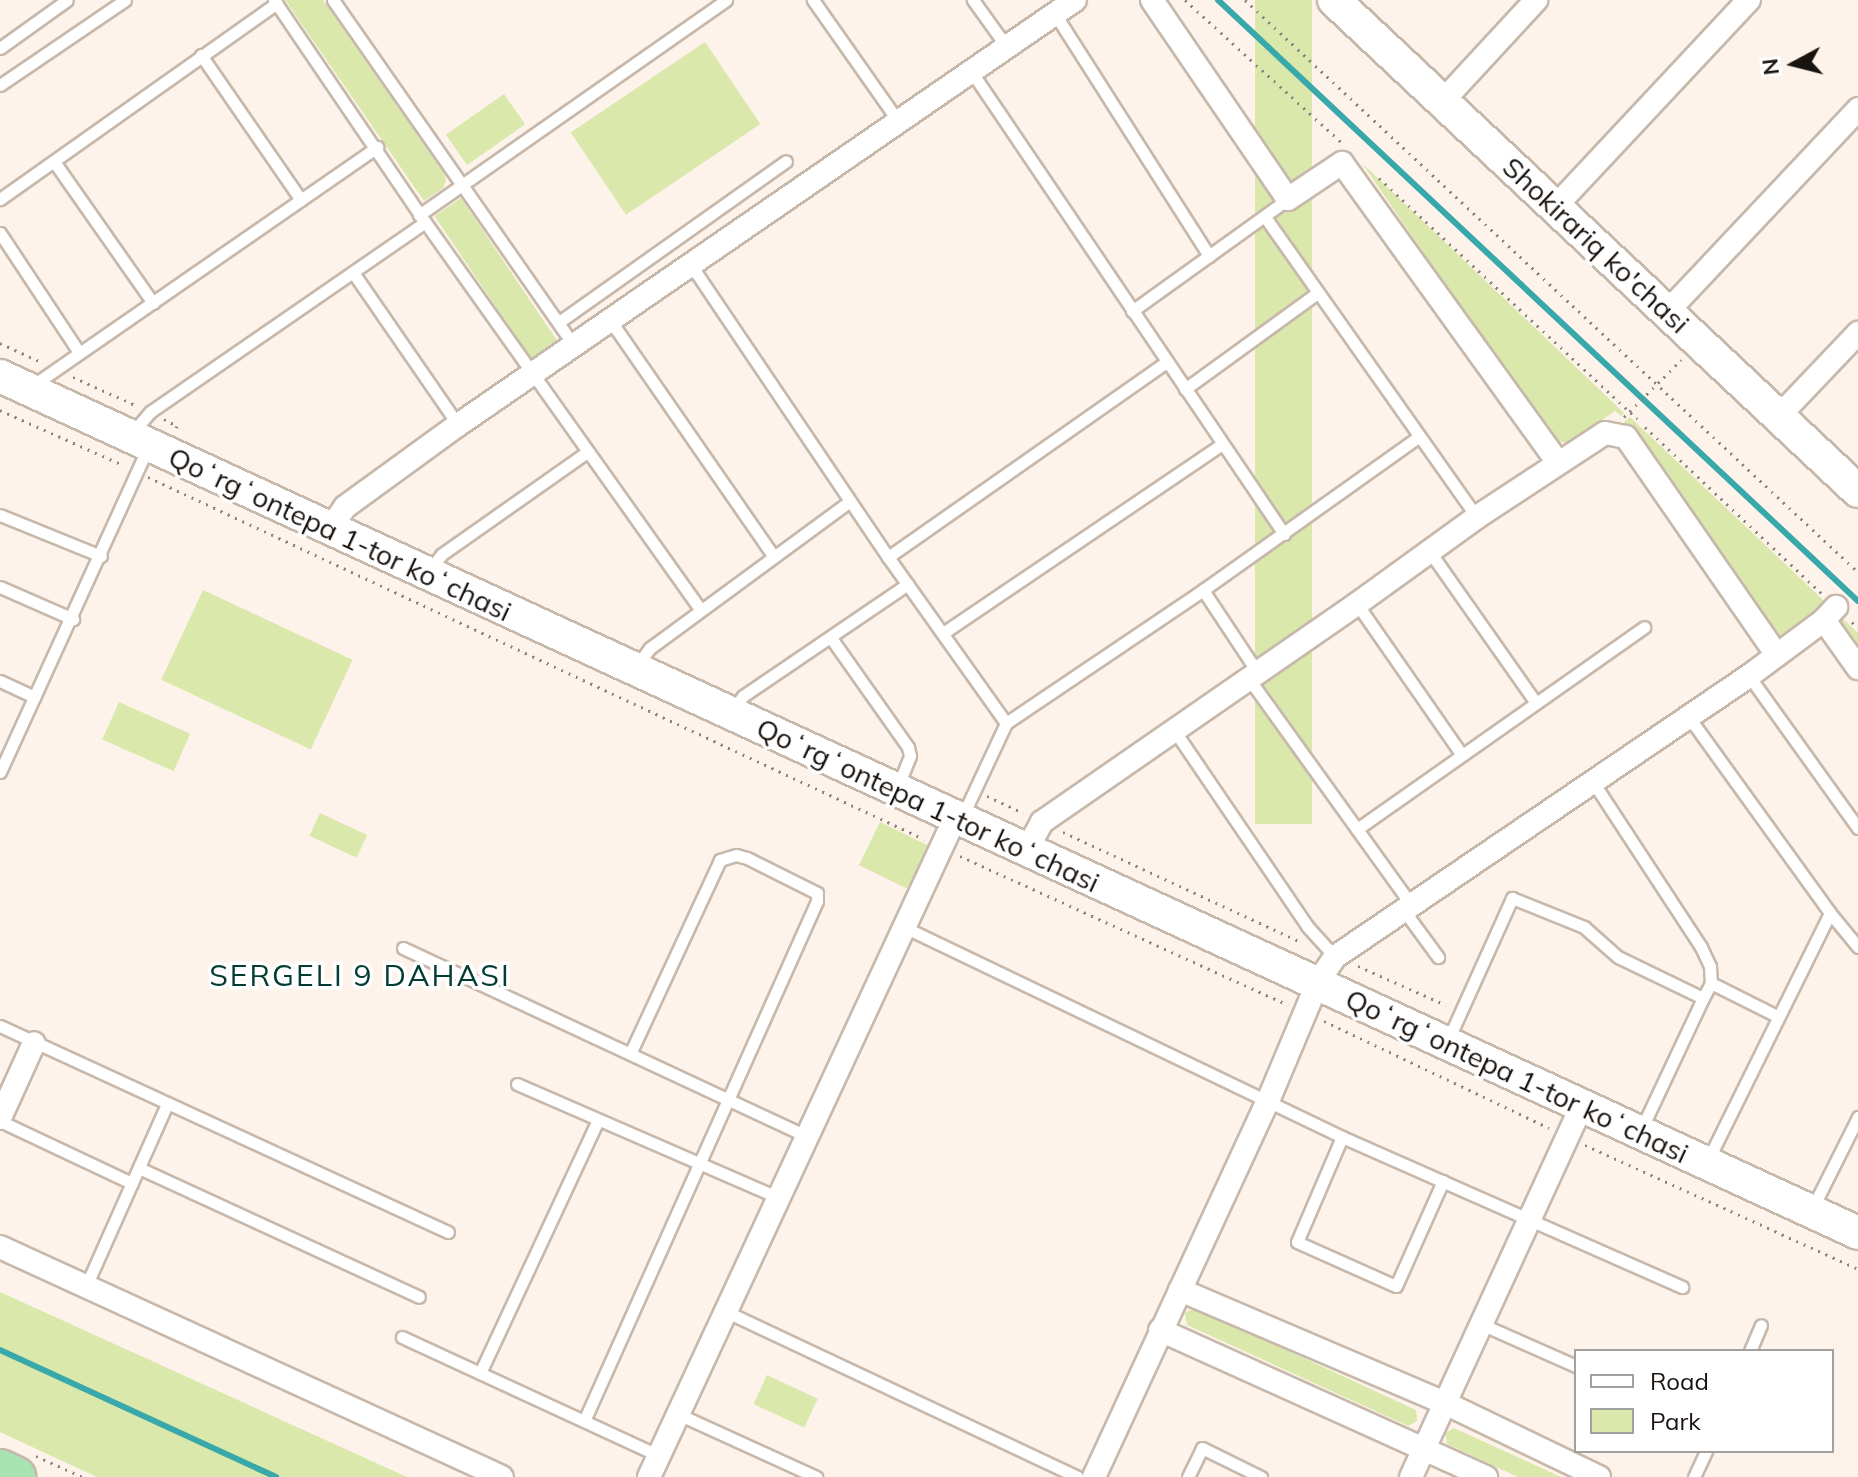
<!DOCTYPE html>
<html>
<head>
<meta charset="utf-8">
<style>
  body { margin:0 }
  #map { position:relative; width:1858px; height:1477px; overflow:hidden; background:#fdf3eb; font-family:Mulish,sans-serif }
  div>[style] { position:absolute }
  .green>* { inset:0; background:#dbe8ab; transform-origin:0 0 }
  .stream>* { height:6px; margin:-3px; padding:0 3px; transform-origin:3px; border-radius:3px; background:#39a8ab }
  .path>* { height:3px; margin-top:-1.5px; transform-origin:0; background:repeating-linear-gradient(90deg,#8b837d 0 2px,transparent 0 8px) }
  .roads { filter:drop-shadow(2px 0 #c7b8ac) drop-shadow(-2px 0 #c7b8ac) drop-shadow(0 2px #c7b8ac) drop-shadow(0 -2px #c7b8ac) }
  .lane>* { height:11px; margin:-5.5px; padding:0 5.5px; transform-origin:5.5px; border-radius:5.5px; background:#fff }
  .street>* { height:22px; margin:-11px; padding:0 11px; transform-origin:11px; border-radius:11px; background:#fff }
  .secondary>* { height:32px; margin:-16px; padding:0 16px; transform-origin:16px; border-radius:16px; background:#fff }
  .highway>* { height:40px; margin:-20px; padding:0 20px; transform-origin:20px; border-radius:20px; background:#a8e3b2 }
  span { translate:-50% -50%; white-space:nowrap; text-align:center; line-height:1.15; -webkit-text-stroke:7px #fff; paint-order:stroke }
  .street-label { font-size:28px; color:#1a1410 }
  .neighbourhood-label { font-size:30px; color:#003c32; letter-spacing:2px }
  .legend { position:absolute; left:1574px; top:1349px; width:260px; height:104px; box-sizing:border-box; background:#fff; border:2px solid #a3a19f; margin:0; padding:10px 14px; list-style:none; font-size:24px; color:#1a1410 }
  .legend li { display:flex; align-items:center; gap:16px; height:40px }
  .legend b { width:40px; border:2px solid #a3a19f }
  .north { position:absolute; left:1754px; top:24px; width:80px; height:80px; -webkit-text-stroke:6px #fff; paint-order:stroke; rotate:263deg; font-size:22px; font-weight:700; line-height:32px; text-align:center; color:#1a1410 }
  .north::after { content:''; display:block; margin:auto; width:28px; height:36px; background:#1a1410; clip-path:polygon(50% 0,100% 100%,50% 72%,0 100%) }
</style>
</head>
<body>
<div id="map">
  <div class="green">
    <div style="clip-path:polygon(285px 0,323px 0,444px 173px,446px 181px,443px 188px,424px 201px)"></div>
    <div style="left:1255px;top:0;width:57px;height:824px"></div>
    <div style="left:705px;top:42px;width:99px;height:162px;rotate:56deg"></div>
    <div style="left:504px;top:94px;width:37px;height:71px;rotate:55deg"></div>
    <div style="clip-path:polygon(1362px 163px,1624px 413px,1621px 416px,1615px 411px,1569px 443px,1556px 441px,1547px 433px)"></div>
    <div style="left:461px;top:198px;width:176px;height:32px;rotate:56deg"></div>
    <div style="clip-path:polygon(1630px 417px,1858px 633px,1858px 647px,1829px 606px,1783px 638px,1768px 629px,1624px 422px)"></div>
    <div style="left:203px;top:590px;width:165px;height:99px;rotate:25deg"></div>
    <div style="left:119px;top:702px;width:78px;height:41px;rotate:24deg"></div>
    <div style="left:320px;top:813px;width:52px;height:25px;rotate:25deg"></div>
    <div style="left:880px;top:822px;width:55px;height:48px;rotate:26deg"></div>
    <div style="clip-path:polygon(0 1292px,407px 1477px,97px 1477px,0 1432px)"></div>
    <div style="clip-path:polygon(1195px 1308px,1416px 1410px,1417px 1421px,1408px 1426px,1187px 1325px,1185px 1313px)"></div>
    <div style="left:767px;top:1375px;width:56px;height:32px;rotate:25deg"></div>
    <div style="clip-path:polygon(1454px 1428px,1561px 1477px,1518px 1477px,1447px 1444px,1445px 1433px)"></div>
  </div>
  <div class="stream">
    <div style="left:1218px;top:0;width:878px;rotate:43.2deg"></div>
    <div style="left:0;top:1350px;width:304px;rotate:24.7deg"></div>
  </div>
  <div class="path">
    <div style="left:1185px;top:0;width:212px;rotate:42.3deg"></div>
    <div style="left:1245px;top:0;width:838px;rotate:43.02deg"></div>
    <div style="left:1379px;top:178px;width:353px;rotate:43deg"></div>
    <div style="left:0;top:343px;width:45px;rotate:24.9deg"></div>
    <div style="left:73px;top:377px;width:68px;rotate:24.3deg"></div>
    <div style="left:0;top:410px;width:135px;rotate:24.1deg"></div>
    <div style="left:1624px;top:417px;width:81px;rotate:-45deg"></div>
    <div style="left:164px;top:419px;width:15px;rotate:28deg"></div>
    <div style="left:177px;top:426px;width:5px;rotate:112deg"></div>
    <div style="left:1645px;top:427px;width:245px;rotate:43.3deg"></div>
    <div style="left:148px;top:477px;width:856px;rotate:25.01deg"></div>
    <div style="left:1852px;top:622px;width:8px;rotate:45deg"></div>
    <div style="left:987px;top:796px;width:40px;rotate:25deg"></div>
    <div style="left:1063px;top:832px;width:260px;rotate:24.8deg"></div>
    <div style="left:960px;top:856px;width:360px;rotate:24.4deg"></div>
    <div style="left:1358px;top:966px;width:96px;rotate:23.9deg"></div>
    <div style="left:1324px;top:1021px;width:249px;rotate:25.4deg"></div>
    <div style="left:1585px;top:1145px;width:300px;rotate:24.4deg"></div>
    <div style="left:36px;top:1456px;width:51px;rotate:24.1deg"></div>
  </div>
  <div class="roads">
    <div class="lane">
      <div style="left:274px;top:0;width:268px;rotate:55.8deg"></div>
      <div style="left:425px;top:222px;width:476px;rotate:54.6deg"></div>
      <div style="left:333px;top:0;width:421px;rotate:55.1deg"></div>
      <div style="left:813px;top:0;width:148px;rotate:54.9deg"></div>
      <div style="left:973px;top:0;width:57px;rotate:54.3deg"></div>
      <div style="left:1055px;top:14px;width:287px;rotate:57.5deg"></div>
      <div style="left:0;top:48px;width:82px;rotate:-35.6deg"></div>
      <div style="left:201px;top:55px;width:176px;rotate:55.4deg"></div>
      <div style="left:971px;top:71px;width:559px;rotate:55.94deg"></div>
      <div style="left:0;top:85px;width:151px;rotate:-34.2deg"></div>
      <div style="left:55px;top:163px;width:171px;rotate:55deg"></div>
      <div style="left:0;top:199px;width:339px;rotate:-35.3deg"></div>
      <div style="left:419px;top:215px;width:375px;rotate:-35deg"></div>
      <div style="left:1265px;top:217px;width:367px;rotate:54.8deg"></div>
      <div style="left:0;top:233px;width:141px;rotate:56.5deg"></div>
      <div style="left:691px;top:265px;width:352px;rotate:56deg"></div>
      <div style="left:888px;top:557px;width:204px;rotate:54.6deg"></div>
      <div style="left:354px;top:274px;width:183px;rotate:55.4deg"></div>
      <div style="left:1132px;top:311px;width:192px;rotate:-35.7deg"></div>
      <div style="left:610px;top:320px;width:288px;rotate:55.3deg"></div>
      <div style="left:559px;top:322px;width:278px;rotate:-35.3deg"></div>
      <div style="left:32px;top:386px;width:420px;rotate:-34.7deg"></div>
      <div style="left:1185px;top:389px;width:163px;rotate:-36deg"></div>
      <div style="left:131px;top:434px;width:29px;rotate:-49deg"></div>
      <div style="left:150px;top:412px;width:334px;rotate:-34.6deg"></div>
      <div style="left:0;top:515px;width:109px;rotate:22.1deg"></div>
      <div style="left:1430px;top:552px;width:184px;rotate:54.9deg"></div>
      <div style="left:888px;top:557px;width:340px;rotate:-35deg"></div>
      <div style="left:429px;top:571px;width:21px;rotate:-53deg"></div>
      <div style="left:442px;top:554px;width:177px;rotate:-35.1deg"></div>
      <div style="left:0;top:587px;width:80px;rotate:23.7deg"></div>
      <div style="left:1203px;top:590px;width:100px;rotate:56.5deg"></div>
      <div style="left:1357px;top:604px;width:184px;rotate:55.2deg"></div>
      <div style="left:943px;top:633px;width:337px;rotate:-34.1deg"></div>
      <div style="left:831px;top:638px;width:133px;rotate:54.8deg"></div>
      <div style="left:908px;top:747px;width:9px;rotate:77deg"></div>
      <div style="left:910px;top:756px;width:31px;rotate:112deg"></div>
      <div style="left:636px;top:667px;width:24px;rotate:-54deg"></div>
      <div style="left:650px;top:648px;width:248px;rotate:-36.3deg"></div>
      <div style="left:1749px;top:676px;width:187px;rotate:54.4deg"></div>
      <div style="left:1249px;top:679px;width:279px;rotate:54.3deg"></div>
      <div style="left:0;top:681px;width:38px;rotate:25deg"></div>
      <div style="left:731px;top:712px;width:20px;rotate:-53deg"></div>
      <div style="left:743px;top:696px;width:199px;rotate:-34.2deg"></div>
      <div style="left:1688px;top:716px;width:243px;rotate:54.2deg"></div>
      <div style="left:1830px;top:913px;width:275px;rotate:116.3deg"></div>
      <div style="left:1174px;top:730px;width:237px;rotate:55.8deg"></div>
      <div style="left:1307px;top:926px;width:42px;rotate:47.9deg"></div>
      <div style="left:0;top:772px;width:355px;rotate:-65.5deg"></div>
      <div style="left:1593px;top:782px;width:197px;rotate:56.8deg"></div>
      <div style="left:1701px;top:947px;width:21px;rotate:65deg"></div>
      <div style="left:1710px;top:966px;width:17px;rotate:87deg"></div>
      <div style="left:1711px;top:983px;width:17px;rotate:118deg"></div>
      <div style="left:963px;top:815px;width:102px;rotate:-64.9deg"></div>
      <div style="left:1006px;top:723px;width:238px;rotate:-34deg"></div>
      <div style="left:1203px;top:590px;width:264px;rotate:-35.4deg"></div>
      <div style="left:1357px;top:829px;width:351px;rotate:-35.1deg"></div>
      <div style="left:1405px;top:912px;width:56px;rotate:53.7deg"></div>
      <div style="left:1830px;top:913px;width:44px;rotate:50.5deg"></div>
      <div style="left:904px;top:927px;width:486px;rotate:25.6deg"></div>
      <div style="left:1342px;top:1137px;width:372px;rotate:23.8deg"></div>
      <div style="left:403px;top:948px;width:446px;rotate:25deg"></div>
      <div style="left:1711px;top:983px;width:74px;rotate:26.6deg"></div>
      <div style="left:0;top:1026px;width:493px;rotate:24.7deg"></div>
      <div style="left:1448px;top:1040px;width:156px;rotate:-65.7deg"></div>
      <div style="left:1512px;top:898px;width:78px;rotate:21.9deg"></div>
      <div style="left:1584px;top:927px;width:45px;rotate:41.4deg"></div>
      <div style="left:1618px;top:957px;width:94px;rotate:25.8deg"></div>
      <div style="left:1703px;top:998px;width:146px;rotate:115.2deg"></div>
      <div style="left:517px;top:1084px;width:286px;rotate:23.5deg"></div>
      <div style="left:0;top:1121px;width:146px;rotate:25.2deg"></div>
      <div style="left:1342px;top:1137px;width:114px;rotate:113.2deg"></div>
      <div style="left:1297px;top:1242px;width:108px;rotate:24deg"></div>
      <div style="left:1396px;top:1286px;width:115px;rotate:-65.9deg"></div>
      <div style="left:139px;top:1168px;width:308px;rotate:24.7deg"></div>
      <div style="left:1813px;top:1207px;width:101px;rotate:-63.4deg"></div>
      <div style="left:86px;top:1286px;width:199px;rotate:-66deg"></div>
      <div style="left:727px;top:1312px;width:387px;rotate:25.2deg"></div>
      <div style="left:1481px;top:1324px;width:104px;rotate:23.9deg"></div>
      <div style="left:402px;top:1337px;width:283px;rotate:24.8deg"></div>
      <div style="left:1750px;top:1351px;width:28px;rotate:-67deg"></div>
      <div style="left:480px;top:1373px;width:279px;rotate:-65deg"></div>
      <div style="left:678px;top:1414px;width:152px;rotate:24.5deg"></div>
      <div style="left:584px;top:1421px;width:570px;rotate:-65.86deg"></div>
      <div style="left:817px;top:901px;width:8px;rotate:-90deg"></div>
      <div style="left:817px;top:893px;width:78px;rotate:-153.4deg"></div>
      <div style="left:747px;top:858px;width:11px;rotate:-165deg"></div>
      <div style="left:736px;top:855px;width:17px;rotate:163deg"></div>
      <div style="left:720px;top:860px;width:212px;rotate:114.9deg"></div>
      <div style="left:1188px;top:1477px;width:32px;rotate:-64deg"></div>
      <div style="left:1202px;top:1448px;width:66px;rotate:26.2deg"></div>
      <div style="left:1694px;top:1477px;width:29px;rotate:-65deg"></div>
    </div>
    <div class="street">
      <div style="left:1152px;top:0;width:241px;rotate:55.7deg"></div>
      <div style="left:1288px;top:199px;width:65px;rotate:-33.7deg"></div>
      <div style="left:1342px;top:163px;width:369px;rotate:54.2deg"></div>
      <div style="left:1442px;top:102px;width:139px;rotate:-47.3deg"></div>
      <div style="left:1555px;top:207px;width:284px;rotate:-46.9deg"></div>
      <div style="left:1667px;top:312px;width:279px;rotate:-46.7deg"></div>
      <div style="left:1779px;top:416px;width:115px;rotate:-46.4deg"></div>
      <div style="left:329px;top:530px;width:28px;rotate:-55deg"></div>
      <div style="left:345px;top:507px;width:140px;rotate:-36deg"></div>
      <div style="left:458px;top:425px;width:749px;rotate:-34.56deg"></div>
      <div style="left:1824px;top:620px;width:59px;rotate:54.7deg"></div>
      <div style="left:1026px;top:851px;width:33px;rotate:-61deg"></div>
      <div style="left:1042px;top:822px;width:383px;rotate:-34.7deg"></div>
      <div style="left:1357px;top:604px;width:148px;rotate:-35.9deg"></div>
      <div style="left:1477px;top:517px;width:153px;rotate:-33.3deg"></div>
      <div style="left:1605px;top:433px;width:21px;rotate:11deg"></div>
      <div style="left:1626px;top:437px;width:265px;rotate:55.3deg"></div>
      <div style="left:0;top:1118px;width:82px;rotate:-65.6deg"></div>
      <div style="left:0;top:1247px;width:552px;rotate:24.62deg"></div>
      <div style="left:1180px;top:1290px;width:288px;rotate:23.1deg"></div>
      <div style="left:1445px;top:1403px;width:171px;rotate:25.7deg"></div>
      <div style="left:1160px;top:1330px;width:358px;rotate:24.3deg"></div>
      <div style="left:649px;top:1477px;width:727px;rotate:-65.09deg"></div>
      <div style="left:1094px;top:1477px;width:414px;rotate:-65.2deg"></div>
      <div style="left:1268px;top:1101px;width:129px;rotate:-67.2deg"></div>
      <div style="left:1318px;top:982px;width:30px;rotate:-56deg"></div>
      <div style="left:1335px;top:957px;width:500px;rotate:-34.17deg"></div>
      <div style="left:1749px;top:676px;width:94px;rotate:-36.7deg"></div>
      <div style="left:1824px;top:620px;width:18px;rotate:-47deg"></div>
      <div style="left:1411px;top:1477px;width:407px;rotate:-65.3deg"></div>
    </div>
    <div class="secondary">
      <div style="left:1334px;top:0;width:718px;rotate:43.14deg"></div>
      <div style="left:0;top:376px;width:2046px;rotate:24.76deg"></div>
    </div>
    <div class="highway">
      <div style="left:0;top:1470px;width:17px;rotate:25deg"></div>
    </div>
  </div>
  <div class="street-label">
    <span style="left:1596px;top:245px;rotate:43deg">Shokirariq ko'chasi</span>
    <span style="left:340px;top:534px;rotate:25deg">Qoʻrgʻontepa 1-tor koʻchasi</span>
    <span style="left:928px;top:805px;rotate:25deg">Qoʻrgʻontepa 1-tor koʻchasi</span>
    <span style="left:1517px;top:1076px;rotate:25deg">Qoʻrgʻontepa 1-tor koʻchasi</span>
  </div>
  <div class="neighbourhood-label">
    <span style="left:360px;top:975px">SERGELI 9 DAHASI</span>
  </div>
  <ul class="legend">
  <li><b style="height:10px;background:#fff"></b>Road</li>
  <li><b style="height:22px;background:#dbe8ab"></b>Park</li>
  </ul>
  <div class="north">N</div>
</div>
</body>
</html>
